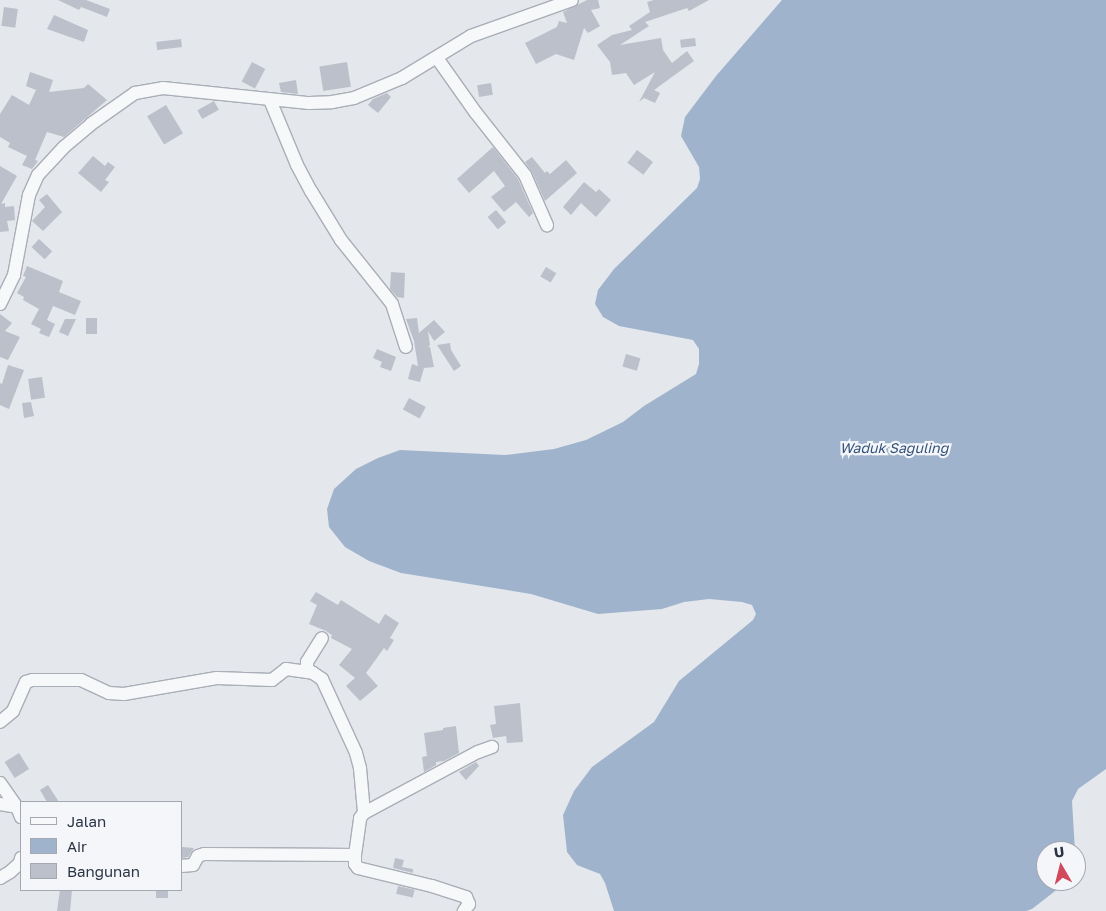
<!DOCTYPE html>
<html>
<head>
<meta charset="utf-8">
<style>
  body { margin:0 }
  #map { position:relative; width:1106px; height:911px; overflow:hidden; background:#e4e7ec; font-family:"Golos Text",sans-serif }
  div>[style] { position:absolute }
  .water>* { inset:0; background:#9fb4cc }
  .building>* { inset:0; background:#bbc0ca; transform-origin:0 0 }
  .roads { filter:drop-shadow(1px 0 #a9aeb7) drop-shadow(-1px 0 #a9aeb7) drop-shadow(0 1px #a9aeb7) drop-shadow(0 -1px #a9aeb7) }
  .minor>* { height:12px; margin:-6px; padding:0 6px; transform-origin:6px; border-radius:6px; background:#f7f8fa }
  span { translate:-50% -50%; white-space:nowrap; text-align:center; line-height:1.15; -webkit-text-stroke:4.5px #f4f6f9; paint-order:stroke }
  .water-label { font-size:14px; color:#34527a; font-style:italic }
  .legend { position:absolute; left:20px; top:801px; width:162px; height:90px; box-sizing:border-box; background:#f4f6f9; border:1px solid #a4a8b1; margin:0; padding:6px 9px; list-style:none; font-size:15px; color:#2b3445 }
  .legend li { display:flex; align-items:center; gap:10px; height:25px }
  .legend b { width:25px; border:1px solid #a4a8b1 }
  .north { position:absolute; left:1036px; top:841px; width:50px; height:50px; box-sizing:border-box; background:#f4f6f9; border:1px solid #a4a8b1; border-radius:50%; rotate:352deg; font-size:14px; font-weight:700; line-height:20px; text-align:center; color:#2b3445 }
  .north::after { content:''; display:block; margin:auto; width:18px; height:22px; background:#d1495b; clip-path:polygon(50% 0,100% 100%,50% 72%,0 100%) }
</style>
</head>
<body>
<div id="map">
  <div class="water">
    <div style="clip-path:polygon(782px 0,1106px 0,1106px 769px,1078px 789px,1072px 801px,1075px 851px,1046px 851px,1046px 881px,1068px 881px,1032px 909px,1026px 911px,614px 911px,605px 883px,600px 874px,577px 865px,567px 852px,563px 815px,574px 791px,592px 767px,654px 722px,679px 681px,753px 620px,756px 614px,752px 605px,742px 602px,709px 599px,684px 602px,662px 609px,598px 614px,531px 594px,401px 573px,369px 561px,345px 547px,329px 527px,327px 509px,334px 489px,356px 469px,378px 458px,400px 450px,505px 455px,554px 449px,586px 440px,623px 422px,644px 406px,696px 374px,699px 364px,699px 349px,693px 340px,619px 326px,603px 317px,595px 304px,598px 290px,614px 269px,697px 188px,700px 179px,699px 167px,681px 136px,685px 117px,716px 76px)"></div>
  </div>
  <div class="building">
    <div style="clip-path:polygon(58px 0,86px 0,110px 9px,107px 17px,81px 7px,79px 10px)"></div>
    <div style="clip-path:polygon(587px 0,598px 0,600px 8px,591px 10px,600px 26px,588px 33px,584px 28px,574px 60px,556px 54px,536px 64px,525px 43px,557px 27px,559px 21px,567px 23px,563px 12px)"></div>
    <div style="clip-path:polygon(654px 0,709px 0,689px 11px,687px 8px,645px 22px,649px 26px,620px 45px,661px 38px,663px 50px,672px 63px,687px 51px,694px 61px,654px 90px,660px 93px,655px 103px,644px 98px,639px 102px,655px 72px,634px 85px,626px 73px,612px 75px,610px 62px,597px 45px,612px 35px,632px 30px,629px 26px,650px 12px,647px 2px)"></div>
    <div style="left:4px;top:7px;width:14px;height:19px;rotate:8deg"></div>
    <div style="clip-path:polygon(54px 15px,88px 30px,84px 42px,47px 29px)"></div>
    <div style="left:695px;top:38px;width:8px;height:15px;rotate:83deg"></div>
    <div style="left:181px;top:39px;width:8px;height:25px;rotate:83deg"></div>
    <div style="left:252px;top:62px;width:15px;height:22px;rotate:28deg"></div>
    <div style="left:347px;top:62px;width:25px;height:28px;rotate:81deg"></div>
    <div style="clip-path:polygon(30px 72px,53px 80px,49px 92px,84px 88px,88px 84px,107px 100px,64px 137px,47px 132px,35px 160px,38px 161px,32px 169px,22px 165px,27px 156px,8px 147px,10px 143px,0 137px,0 114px,12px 95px,29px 105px,36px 90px,26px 86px)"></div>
    <div style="clip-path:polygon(296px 80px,298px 94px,281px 92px,279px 83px)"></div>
    <div style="left:491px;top:83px;width:12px;height:14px;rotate:81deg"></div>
    <div style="clip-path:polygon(387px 93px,391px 97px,378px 113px,368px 105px,373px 99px)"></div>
    <div style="left:214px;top:101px;width:10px;height:19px;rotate:61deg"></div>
    <div style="left:166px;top:105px;width:33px;height:22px;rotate:59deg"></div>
    <div style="clip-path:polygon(493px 147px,518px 179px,533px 213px,529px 217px,516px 202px,504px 212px,491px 197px,505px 186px,494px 171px,469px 193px,457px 179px)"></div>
    <div style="left:637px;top:150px;width:20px;height:16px;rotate:37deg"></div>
    <div style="clip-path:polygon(93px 156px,105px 166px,108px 162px,115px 167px,105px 180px,109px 182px,101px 192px,78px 173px)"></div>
    <div style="clip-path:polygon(532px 157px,545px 173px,547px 171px,550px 174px,566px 160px,577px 173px,545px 201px,532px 172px,525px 162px)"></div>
    <div style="clip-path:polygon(0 166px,17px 176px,1px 204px,5px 203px,5px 207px,14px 206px,15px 220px,7px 221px,9px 231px,0 232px)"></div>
    <div style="clip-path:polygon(584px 182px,596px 192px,599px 189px,611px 200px,596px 217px,581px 203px,571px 215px,563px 207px)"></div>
    <div style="clip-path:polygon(47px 194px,62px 212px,43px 231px,32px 221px,45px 207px,39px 200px)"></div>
    <div style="left:496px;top:210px;width:16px;height:11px;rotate:50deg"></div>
    <div style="left:39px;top:239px;width:18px;height:11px;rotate:43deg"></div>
    <div style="clip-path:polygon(27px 266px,63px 281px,59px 292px,81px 301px,75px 315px,53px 306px,47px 320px,55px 324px,49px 337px,39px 333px,41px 329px,31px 324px,39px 309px,23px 300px,24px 297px,17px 293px,26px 277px,23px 276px)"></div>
    <div style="left:546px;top:267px;width:12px;height:11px;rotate:31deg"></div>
    <div style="clip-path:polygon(391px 272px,405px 273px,404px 298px,397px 297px,390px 289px)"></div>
    <div style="clip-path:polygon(0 314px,12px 323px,5px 331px,20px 337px,8px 360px,0 357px)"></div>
    <div style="left:86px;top:318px;width:11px;height:16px"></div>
    <div style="clip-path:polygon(417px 318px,419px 333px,434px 320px,445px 332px,434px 341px,428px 331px,430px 345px,428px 347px,430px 347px,434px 367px,424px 368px,420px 382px,408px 379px,412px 364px,418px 366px,414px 341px,406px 319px)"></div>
    <div style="clip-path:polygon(65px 319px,76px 319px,68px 336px,59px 332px)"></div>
    <div style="clip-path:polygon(450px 343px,451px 350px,461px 366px,454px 371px,437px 345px)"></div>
    <div style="clip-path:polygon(377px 349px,396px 357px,391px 371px,380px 367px,382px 362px,373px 358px)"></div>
    <div style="left:626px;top:354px;width:15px;height:13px;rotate:16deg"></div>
    <div style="clip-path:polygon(8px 365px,24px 370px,9px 409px,0 405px,0 383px,2px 384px)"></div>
    <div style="left:42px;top:377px;width:21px;height:14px;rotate:82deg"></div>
    <div style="left:409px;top:398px;width:19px;height:13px;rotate:28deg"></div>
    <div style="clip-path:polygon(31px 402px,34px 416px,24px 418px,22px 403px)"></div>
    <div style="clip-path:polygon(316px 592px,338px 605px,341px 600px,379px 624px,385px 614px,399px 623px,390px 638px,394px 640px,387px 651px,384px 648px,366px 673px,378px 686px,360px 701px,346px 686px,355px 678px,339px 665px,352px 649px,331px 638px,332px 635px,326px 631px,309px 624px,317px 605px,310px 601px)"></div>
    <div style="clip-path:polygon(520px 703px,523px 742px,507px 743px,506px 736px,493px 738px,490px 725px,496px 724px,494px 706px)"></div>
    <div style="clip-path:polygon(456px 726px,459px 753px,444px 761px,436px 762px,436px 765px,424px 772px,422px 757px,427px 756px,424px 733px,443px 730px,443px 728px)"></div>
    <div style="left:19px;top:753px;width:19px;height:17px;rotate:58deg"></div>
    <div style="clip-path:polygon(476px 762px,479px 766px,466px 780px,459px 772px)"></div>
    <div style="clip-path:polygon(48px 785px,59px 802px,47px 802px,40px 790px)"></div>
    <div style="clip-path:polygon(182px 847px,194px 848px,188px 857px,182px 858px)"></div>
    <div style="clip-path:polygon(395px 858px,404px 860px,402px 867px,413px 869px,413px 873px,393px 868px)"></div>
    <div style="left:398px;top:886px;width:17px;height:8px;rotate:13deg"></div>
    <div style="clip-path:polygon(60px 890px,72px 890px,70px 911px,57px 911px)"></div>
    <div style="left:156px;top:890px;width:12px;height:8px"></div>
  </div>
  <div class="roads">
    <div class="minor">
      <div style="left:437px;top:58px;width:67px;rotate:54.7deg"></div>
      <div style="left:476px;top:113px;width:79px;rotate:51.7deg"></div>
      <div style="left:525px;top:175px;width:55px;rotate:66.3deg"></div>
      <div style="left:270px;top:100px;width:70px;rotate:67.4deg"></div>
      <div style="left:297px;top:165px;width:30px;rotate:62deg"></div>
      <div style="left:311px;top:191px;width:57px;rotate:58.5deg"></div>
      <div style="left:341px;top:240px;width:82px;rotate:51.4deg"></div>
      <div style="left:392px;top:304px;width:45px;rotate:72deg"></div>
      <div style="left:0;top:304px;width:32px;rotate:-64deg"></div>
      <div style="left:14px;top:275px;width:81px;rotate:-79.4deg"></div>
      <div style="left:29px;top:195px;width:22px;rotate:-66deg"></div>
      <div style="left:38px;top:175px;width:38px;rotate:-47deg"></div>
      <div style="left:64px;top:147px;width:35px;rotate:-40deg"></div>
      <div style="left:91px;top:124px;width:54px;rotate:-35.2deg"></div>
      <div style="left:135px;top:93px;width:28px;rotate:-10deg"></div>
      <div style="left:163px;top:88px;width:147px;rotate:5.9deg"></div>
      <div style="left:309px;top:103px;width:23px;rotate:-2deg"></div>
      <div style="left:332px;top:102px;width:22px;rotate:-10deg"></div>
      <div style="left:354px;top:98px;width:52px;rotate:-22.6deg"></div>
      <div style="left:402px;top:78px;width:81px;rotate:-31.3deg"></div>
      <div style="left:471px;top:36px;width:107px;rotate:-19.6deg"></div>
      <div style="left:310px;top:672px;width:6px;rotate:-121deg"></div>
      <div style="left:307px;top:667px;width:5px;rotate:-90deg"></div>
      <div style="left:307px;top:662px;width:28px;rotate:-58deg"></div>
      <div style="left:0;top:722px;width:17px;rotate:-40deg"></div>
      <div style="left:13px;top:711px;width:32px;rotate:-66deg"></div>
      <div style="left:26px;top:682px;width:6px;rotate:-18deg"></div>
      <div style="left:32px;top:680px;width:49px"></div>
      <div style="left:81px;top:680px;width:31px;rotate:25deg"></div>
      <div style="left:109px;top:693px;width:15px;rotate:4deg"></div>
      <div style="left:124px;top:694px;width:94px;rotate:-9.8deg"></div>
      <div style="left:217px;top:678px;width:55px;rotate:2.1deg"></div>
      <div style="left:272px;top:680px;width:18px;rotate:-38deg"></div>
      <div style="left:286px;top:669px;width:27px;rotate:8deg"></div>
      <div style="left:313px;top:673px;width:11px;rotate:34deg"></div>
      <div style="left:322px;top:679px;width:81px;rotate:65.3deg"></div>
      <div style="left:356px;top:753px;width:16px;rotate:75deg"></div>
      <div style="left:360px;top:768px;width:45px;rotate:84.9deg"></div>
      <div style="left:0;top:783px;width:29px;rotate:55deg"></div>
      <div style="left:17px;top:807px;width:11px;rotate:68deg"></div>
      <div style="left:0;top:804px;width:17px;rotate:10deg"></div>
      <div style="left:355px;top:855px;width:37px;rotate:-82deg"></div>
      <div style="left:360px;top:818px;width:6px;rotate:-51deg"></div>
      <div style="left:364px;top:813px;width:129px;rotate:-28.2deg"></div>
      <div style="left:478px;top:752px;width:15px;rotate:-20deg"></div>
      <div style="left:181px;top:866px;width:12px;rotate:-5deg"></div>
      <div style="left:193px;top:865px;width:10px;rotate:-61deg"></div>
      <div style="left:198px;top:856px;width:6px;rotate:-18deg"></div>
      <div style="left:204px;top:854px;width:151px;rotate:0.4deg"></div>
      <div style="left:355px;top:855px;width:9px;rotate:90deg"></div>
      <div style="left:355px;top:864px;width:5px;rotate:53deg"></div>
      <div style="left:358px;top:868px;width:76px;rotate:13.7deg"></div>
      <div style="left:432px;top:886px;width:36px;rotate:18deg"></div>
      <div style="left:466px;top:897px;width:8px;rotate:67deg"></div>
      <div style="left:469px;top:904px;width:9px;rotate:126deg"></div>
      <div style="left:0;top:878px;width:12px;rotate:-31deg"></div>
      <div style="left:10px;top:872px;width:13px;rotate:-42deg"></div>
      <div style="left:20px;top:863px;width:5px;rotate:-79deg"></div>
    </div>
  </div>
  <div class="water-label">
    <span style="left:894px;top:448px">Waduk Saguling</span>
  </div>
  <ul class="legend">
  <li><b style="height:6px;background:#f7f8fa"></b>Jalan</li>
  <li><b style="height:14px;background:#9fb4cc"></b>Air</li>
  <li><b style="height:14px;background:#bbc0ca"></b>Bangunan</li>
  </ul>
  <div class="north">U</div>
</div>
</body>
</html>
